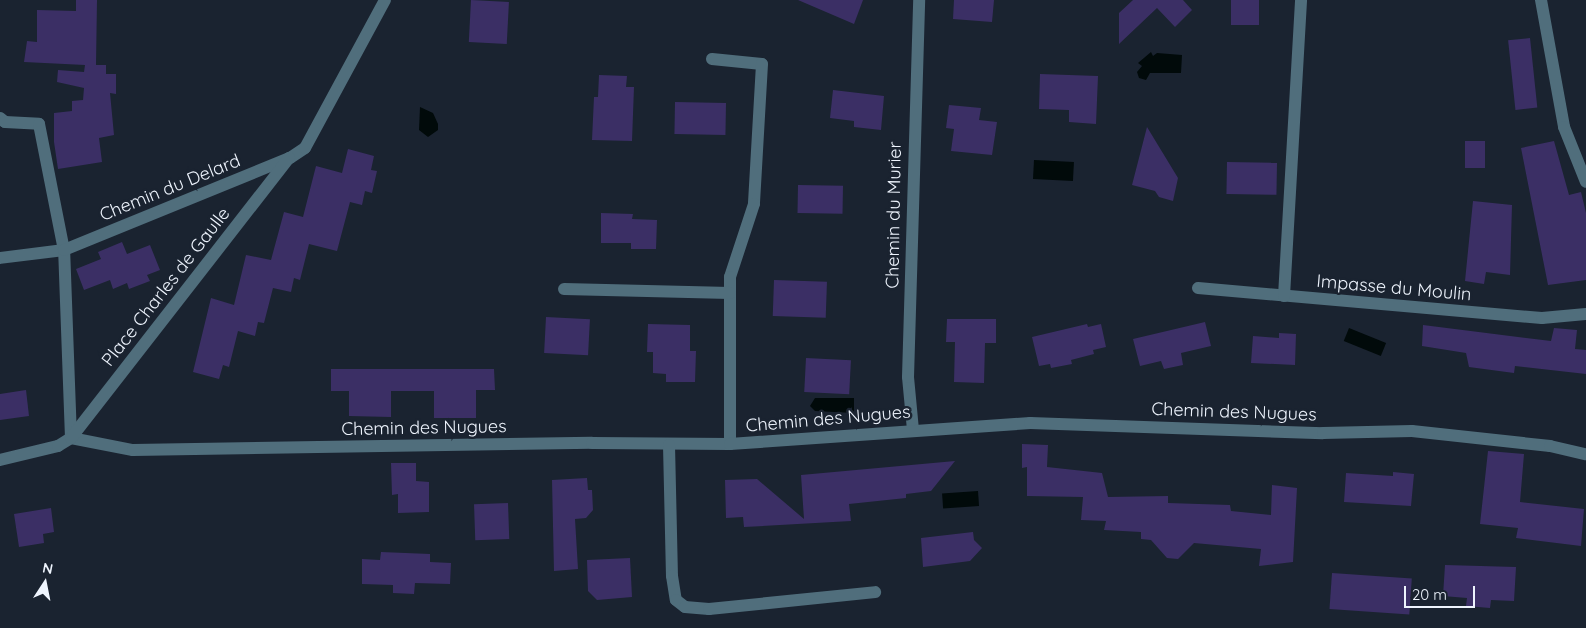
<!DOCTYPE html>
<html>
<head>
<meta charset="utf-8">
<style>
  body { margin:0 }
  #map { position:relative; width:1586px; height:628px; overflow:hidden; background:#1a2330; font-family:Quicksand,sans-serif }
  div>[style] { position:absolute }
  .water>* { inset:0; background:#010a0a; transform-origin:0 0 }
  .building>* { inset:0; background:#3b2f65; transform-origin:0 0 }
  .minor>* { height:12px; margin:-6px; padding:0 6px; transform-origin:6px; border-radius:6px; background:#506e7c }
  span { translate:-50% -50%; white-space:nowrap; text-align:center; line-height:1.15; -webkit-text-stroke:5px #1a2330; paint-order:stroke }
  .street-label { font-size:18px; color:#eef4fd }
  .north { position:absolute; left:20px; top:558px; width:50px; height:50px; -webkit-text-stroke:4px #1a2330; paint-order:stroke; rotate:11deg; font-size:14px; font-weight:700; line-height:20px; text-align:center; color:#eef4fd }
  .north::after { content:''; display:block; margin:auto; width:18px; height:22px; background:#eef4fd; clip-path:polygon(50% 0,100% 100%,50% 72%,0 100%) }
  .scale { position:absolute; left:1404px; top:586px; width:71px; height:22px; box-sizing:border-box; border:2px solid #eef4fd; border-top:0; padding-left:6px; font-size:15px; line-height:18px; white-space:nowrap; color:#eef4fd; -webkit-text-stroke:4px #1a2330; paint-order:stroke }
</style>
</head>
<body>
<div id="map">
  <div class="water">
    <div style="clip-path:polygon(1151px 52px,1153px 56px,1157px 53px,1182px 55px,1181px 73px,1150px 73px,1146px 80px,1139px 78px,1137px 72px,1142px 66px,1138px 63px)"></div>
    <div style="clip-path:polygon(420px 107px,433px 113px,438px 124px,438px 130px,428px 137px,419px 130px)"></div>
    <div style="left:1034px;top:160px;width:40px;height:19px;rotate:3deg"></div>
    <div style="left:1349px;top:328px;width:40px;height:14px;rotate:22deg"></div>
    <div style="clip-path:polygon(815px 398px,854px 398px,854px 413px,815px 411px,810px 406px)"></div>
    <div style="left:978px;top:491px;width:15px;height:36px;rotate:86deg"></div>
  </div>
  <div class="building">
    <div style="clip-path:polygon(76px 0,97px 0,96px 65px,106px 65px,106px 74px,116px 74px,116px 94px,110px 93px,114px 135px,99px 138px,102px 162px,58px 169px,54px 142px,54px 113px,72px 111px,72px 101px,83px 100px,84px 88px,57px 82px,58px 70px,84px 72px,85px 65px,24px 62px,27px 41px,37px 42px,37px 10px,76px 11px)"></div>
    <div style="left:471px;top:0;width:38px;height:42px;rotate:3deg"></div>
    <div style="clip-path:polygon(798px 0,863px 0,854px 24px)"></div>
    <div style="clip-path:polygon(954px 0,994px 0,992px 22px,953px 19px)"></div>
    <div style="clip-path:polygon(1133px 0,1183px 0,1192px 10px,1175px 27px,1157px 8px,1119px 44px,1119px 13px)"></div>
    <div style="left:1231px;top:0;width:28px;height:25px"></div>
    <div style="left:1530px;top:38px;width:70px;height:22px;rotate:84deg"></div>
    <div style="clip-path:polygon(1040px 74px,1098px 76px,1096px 124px,1069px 122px,1069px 110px,1039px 109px)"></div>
    <div style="clip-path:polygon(599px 75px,627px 76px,626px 87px,634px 87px,632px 141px,592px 140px,594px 97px,598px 97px)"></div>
    <div style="clip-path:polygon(833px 90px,884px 96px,881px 130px,854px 127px,854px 121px,830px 118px)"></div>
    <div style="left:675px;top:102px;width:51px;height:32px;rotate:1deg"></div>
    <div style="clip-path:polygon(949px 105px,981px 108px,979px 120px,997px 122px,992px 155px,951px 151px,954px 129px,946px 128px)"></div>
    <div style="clip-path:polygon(1147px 127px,1178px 178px,1173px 201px,1159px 197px,1155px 191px,1132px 185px)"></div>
    <div style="left:1465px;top:141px;width:20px;height:27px"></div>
    <div style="clip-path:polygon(1554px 141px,1569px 195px,1581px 192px,1586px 213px,1586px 280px,1548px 285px,1521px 148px)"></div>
    <div style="clip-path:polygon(348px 149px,374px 156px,371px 170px,377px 171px,372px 193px,365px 191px,362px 205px,350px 202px,337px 251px,309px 244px,300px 280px,294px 278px,291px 292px,273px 288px,264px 323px,258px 322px,255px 336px,238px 331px,229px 367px,223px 365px,219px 379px,193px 372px,211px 298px,234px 305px,246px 255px,271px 260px,284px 212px,303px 217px,316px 166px,342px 173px)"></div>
    <div style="left:1227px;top:162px;width:50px;height:32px;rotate:1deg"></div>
    <div style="left:798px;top:185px;width:45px;height:28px;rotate:1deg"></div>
    <div style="clip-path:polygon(1473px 201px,1512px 205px,1510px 275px,1486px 272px,1484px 284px,1465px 281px)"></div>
    <div style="clip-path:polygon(601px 213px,633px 214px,632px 219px,657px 220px,656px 249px,631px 249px,631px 243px,601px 243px)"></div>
    <div style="clip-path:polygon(122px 242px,127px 254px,150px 245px,160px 270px,147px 275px,150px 281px,129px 289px,127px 283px,113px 289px,110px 280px,84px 290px,76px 269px,101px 259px,98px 252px)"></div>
    <div style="left:774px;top:280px;width:53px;height:36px;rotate:2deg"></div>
    <div style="left:546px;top:317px;width:44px;height:36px;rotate:3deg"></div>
    <div style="clip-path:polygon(947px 319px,996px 319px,996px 343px,985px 343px,984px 383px,954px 382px,955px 342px,946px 342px)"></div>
    <div style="clip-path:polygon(1205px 322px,1211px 346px,1181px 353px,1183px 365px,1164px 369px,1161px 361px,1140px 366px,1133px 339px)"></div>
    <div style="clip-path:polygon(648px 324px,690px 325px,690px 351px,696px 351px,695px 382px,666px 382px,666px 374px,653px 373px,653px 352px,647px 352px)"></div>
    <div style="clip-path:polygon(1087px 324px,1088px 327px,1101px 324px,1106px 347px,1093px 350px,1094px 354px,1071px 360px,1072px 364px,1051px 368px,1050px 364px,1039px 366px,1032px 337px)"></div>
    <div style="clip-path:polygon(1423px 325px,1551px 341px,1554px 328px,1577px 330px,1575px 349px,1586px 350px,1586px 374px,1515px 366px,1514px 373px,1469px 367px,1466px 353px,1422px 346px)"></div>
    <div style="clip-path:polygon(1279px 333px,1296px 334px,1295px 365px,1251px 363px,1253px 336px,1279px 338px)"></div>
    <div style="left:806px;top:358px;width:45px;height:34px;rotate:3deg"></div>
    <div style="clip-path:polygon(331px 369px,494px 369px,495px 390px,476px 390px,476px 418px,434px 418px,434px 391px,391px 391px,391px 417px,349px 416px,349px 391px,331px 391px)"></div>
    <div style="clip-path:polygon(26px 390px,29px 416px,0 420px,0 394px)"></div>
    <div style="clip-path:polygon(1022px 444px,1048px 445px,1047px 467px,1102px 473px,1108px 497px,1168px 496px,1168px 503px,1230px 505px,1231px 511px,1271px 515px,1272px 485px,1297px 488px,1293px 562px,1259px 566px,1261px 549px,1194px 543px,1178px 559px,1167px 558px,1151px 540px,1141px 539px,1141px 532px,1104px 530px,1106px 521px,1081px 520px,1083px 497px,1027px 496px,1027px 467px,1022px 468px)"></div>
    <div style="clip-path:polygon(1488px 451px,1524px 454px,1520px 502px,1584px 509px,1581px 546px,1516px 538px,1518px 528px,1480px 524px)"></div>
    <div style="clip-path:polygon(955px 461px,931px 491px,906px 494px,906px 498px,849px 504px,851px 521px,744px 527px,743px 517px,726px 518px,725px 480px,757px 479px,804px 519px,801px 475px)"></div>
    <div style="clip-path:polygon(391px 463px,416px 463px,416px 481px,429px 482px,429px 512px,398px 513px,398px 494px,392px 495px)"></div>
    <div style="clip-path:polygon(1393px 472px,1414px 474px,1411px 506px,1344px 502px,1346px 473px,1393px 476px)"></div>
    <div style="clip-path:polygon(587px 478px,588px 490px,592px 490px,593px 510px,586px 518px,575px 519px,578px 569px,554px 571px,552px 480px)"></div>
    <div style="left:508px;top:503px;width:36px;height:34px;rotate:88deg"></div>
    <div style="clip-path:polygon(51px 508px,54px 532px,43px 534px,44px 543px,19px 547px,14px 514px)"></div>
    <div style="clip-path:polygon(973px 532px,974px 540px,982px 548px,970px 561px,923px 567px,921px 538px)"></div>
    <div style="clip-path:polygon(381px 552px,430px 554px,430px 562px,451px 563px,450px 584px,415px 583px,414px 594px,393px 593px,393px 585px,362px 584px,362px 559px,380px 560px)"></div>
    <div style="clip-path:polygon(630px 558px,632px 597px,597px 600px,588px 591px,587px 560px)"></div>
    <div style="clip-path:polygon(1445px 565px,1516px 567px,1514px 601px,1491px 600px,1490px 608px,1466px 606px,1467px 598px,1443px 596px)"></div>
    <div style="left:1332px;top:573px;width:80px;height:36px;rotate:4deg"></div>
  </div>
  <div class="minor">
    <div style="left:1541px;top:0;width:129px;rotate:79.7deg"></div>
    <div style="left:1564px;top:127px;width:59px;rotate:68.2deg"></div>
    <div style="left:712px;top:59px;width:50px;rotate:5.7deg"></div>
    <div style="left:762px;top:64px;width:140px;rotate:93.3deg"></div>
    <div style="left:754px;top:204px;width:77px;rotate:108.2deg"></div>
    <div style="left:730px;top:277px;width:167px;rotate:90deg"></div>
    <div style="left:0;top:118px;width:6px;rotate:39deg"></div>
    <div style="left:5px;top:122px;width:34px;rotate:3deg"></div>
    <div style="left:39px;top:124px;width:128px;rotate:78.8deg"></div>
    <div style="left:64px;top:250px;width:64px;rotate:172.9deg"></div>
    <div style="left:1198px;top:288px;width:345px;rotate:5deg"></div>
    <div style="left:1542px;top:318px;width:44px;rotate:-5.2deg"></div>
    <div style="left:564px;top:289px;width:166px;rotate:1.4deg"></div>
    <div style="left:1284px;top:296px;width:296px;rotate:-86.7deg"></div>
    <div style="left:913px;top:430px;width:53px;rotate:-95.4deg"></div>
    <div style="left:908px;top:377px;width:377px;rotate:-88.3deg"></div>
    <div style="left:71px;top:438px;width:63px;rotate:11deg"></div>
    <div style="left:133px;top:450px;width:459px;rotate:-0.9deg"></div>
    <div style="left:592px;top:443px;width:138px;rotate:0.4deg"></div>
    <div style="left:730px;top:444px;width:301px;rotate:-4deg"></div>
    <div style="left:1030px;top:423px;width:293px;rotate:2deg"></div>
    <div style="left:1323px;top:433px;width:89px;rotate:-1.3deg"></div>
    <div style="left:1412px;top:431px;width:139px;rotate:6.2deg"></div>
    <div style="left:1550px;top:446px;width:37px;rotate:13deg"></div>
    <div style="left:71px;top:438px;width:188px;rotate:-92.1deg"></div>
    <div style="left:64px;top:250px;width:244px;rotate:-22.2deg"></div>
    <div style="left:290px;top:158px;width:18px;rotate:-34deg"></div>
    <div style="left:305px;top:148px;width:168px;rotate:-61.6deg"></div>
    <div style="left:669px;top:445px;width:131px;rotate:88.7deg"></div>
    <div style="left:672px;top:576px;width:24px;rotate:81deg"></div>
    <div style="left:676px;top:600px;width:11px;rotate:38deg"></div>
    <div style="left:685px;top:607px;width:24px;rotate:5deg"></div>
    <div style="left:709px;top:609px;width:167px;rotate:-5.8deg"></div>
    <div style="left:0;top:460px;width:60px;rotate:-13.6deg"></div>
    <div style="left:58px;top:446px;width:15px;rotate:-32deg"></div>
    <div style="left:71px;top:438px;width:355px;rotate:-52.1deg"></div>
  </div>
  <div class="street-label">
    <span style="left:170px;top:188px;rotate:-22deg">Chemin du Delard</span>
    <span style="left:894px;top:215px;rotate:-89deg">Chemin du Murier</span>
    <span style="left:166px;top:287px;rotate:-52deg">Place Charles de Gaulle</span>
    <span style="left:1394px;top:288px;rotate:5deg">Impasse du Moulin</span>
    <span style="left:1234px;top:412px;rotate:2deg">Chemin des Nugues</span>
    <span style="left:828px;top:419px;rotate:-5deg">Chemin des Nugues</span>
    <span style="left:424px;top:428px;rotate:-1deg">Chemin des Nugues</span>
  </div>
  <div class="north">N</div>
  <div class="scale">20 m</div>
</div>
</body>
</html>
